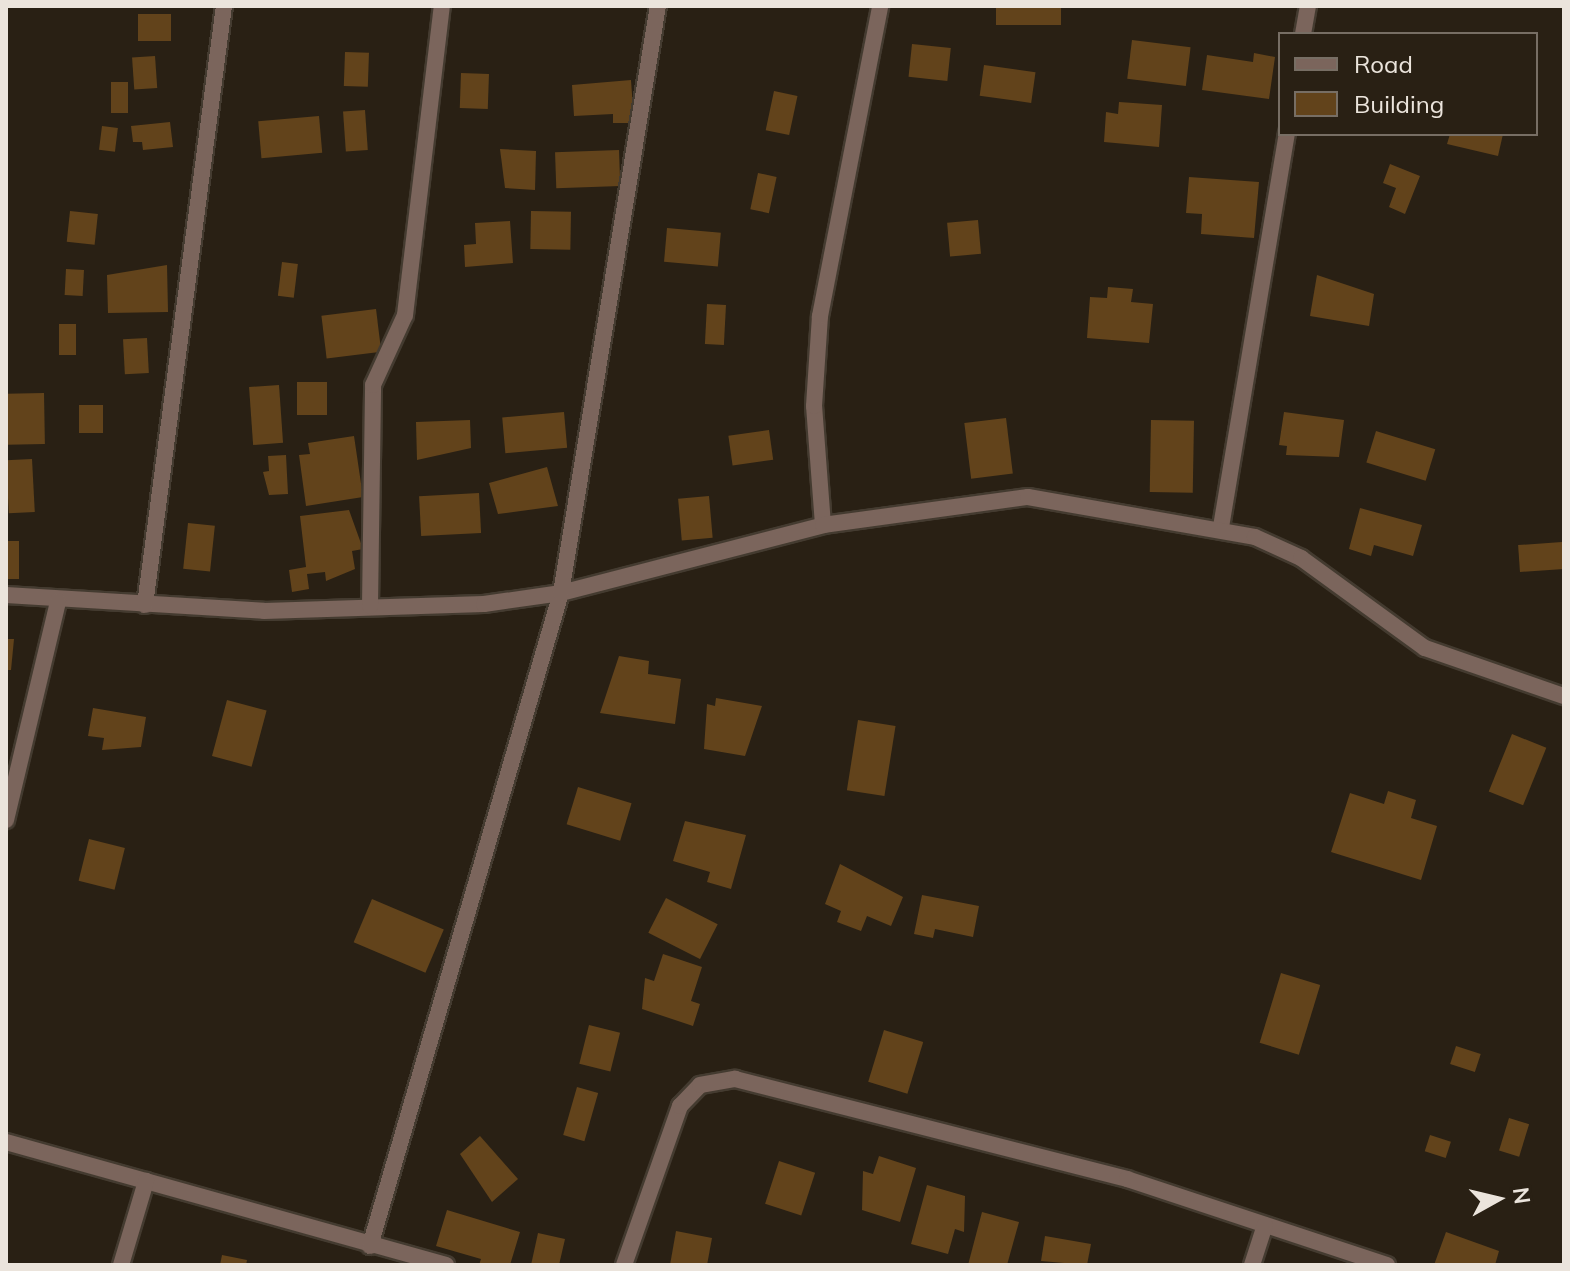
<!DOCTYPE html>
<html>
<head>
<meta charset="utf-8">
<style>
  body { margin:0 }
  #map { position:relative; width:1570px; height:1271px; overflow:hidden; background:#292014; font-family:Mulish,sans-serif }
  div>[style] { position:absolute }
  .building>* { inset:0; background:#62431b; transform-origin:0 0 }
  .roads { filter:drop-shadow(2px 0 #443b30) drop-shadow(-2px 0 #443b30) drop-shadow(0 2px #443b30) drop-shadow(0 -2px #443b30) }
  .street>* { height:16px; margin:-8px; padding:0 8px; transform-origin:8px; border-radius:8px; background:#7b655c }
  span { translate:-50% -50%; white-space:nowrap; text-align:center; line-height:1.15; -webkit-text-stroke:6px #292014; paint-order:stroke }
  .frame { position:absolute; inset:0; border:8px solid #ebe4dc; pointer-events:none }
  .legend { position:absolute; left:1278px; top:32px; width:260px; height:104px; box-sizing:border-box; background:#292014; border:2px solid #776e64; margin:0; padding:10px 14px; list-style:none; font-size:24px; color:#ebe4dc }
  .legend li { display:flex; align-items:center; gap:16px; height:40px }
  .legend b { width:40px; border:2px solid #776e64 }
  .north { position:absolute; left:1458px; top:1159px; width:80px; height:80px; -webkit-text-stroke:6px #292014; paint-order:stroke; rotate:82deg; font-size:22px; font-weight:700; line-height:32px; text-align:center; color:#ebe4dc }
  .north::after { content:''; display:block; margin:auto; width:28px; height:36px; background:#ebe4dc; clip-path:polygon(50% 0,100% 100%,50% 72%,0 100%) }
</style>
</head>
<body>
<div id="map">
  <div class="building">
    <div style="left:996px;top:6px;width:65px;height:19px"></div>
    <div style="left:138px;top:14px;width:33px;height:27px"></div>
    <div style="left:1132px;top:40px;width:59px;height:39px;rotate:7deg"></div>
    <div style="left:912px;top:44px;width:39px;height:33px;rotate:6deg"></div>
    <div style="left:345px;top:52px;width:24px;height:34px;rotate:2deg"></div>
    <div style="clip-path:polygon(1254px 53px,1275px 57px,1269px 99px,1202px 90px,1207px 55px,1253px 62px)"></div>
    <div style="left:155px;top:56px;width:32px;height:23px;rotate:86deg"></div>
    <div style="left:984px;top:65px;width:52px;height:31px;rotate:8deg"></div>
    <div style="left:461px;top:73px;width:28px;height:35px;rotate:2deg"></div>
    <div style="clip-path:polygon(631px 80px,634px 123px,613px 123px,613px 114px,574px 116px,572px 85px)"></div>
    <div style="left:111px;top:82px;width:17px;height:31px"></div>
    <div style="left:774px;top:91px;width:24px;height:40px;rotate:12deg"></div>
    <div style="clip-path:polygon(1119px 102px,1162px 105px,1159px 147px,1104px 142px,1106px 112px,1118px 114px)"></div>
    <div style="left:365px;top:110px;width:40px;height:22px;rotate:86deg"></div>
    <div style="left:319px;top:116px;width:37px;height:61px;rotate:85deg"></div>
    <div style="clip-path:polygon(170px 122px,173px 147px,143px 150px,142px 142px,133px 142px,131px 126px)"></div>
    <div style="left:102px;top:126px;width:16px;height:24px;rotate:7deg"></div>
    <div style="clip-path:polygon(1450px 134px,1503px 134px,1498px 156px,1447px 144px)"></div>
    <div style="clip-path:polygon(500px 149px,536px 151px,535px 190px,505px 188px)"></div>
    <div style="left:619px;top:150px;width:36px;height:64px;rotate:88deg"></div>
    <div style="clip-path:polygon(1390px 164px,1420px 176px,1405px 214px,1389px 207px,1396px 188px,1383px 183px)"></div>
    <div style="left:758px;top:173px;width:19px;height:37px;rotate:12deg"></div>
    <div style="clip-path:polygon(1189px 177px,1259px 182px,1254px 238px,1201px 234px,1202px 214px,1186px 213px)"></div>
    <div style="left:70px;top:211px;width:28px;height:31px;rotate:6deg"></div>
    <div style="left:531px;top:211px;width:40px;height:38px;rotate:1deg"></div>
    <div style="left:978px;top:220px;width:34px;height:31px;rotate:85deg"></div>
    <div style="clip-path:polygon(510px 221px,513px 263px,465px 267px,464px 245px,476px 244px,475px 223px)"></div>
    <div style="left:667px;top:228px;width:54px;height:34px;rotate:5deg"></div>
    <div style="left:282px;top:262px;width:16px;height:34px;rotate:7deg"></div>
    <div style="clip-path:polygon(167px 265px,168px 312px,108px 313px,107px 275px)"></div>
    <div style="left:66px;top:269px;width:18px;height:26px;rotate:3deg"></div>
    <div style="clip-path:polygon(1317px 275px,1374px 294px,1369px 326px,1310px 316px)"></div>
    <div style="clip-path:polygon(1108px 287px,1133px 289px,1131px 302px,1153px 304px,1149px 343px,1087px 338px,1090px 297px,1107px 298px)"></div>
    <div style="left:707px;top:304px;width:19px;height:40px;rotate:3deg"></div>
    <div style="left:376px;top:309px;width:43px;height:55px;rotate:83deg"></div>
    <div style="left:59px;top:324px;width:17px;height:31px"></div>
    <div style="left:147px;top:338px;width:35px;height:24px;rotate:87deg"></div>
    <div style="left:297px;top:382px;width:30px;height:33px"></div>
    <div style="left:279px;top:385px;width:58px;height:30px;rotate:86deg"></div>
    <div style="left:44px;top:393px;width:51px;height:38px;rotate:89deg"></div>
    <div style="left:79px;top:405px;width:24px;height:28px"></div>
    <div style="left:564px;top:412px;width:36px;height:62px;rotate:85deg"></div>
    <div style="clip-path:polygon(1284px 412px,1344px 420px,1339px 457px,1286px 455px,1287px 446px,1279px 445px)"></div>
    <div style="left:1006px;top:418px;width:56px;height:42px;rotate:83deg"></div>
    <div style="clip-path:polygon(470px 420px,471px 448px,417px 460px,416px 422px)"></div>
    <div style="left:1151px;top:420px;width:43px;height:72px;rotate:1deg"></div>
    <div style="left:769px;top:430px;width:30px;height:41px;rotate:82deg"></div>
    <div style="left:1376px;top:431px;width:62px;height:33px;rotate:17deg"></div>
    <div style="clip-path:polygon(354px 436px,363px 497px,306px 506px,299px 455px,310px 454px,308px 443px)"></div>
    <div style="clip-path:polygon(286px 455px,288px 494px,269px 495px,263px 472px,269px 471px,268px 456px)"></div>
    <div style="left:32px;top:459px;width:53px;height:26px;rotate:87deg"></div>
    <div style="clip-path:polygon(547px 467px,558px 506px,498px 514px,489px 483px)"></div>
    <div style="left:479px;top:493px;width:40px;height:60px;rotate:87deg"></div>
    <div style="left:709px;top:496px;width:42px;height:31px;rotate:85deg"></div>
    <div style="clip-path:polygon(1360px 508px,1422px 525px,1413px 556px,1374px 545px,1371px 556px,1349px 549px)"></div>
    <div style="clip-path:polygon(349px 510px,363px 549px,352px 551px,355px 569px,326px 581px,325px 572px,307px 574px,309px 589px,292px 592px,289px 570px,306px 567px,300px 516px)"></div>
    <div style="left:188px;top:523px;width:27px;height:46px;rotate:6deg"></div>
    <div style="left:6px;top:541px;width:13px;height:38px"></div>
    <div style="left:1562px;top:542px;width:27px;height:44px;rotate:86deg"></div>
    <div style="clip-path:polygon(6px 639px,14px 639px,11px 670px,6px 670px)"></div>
    <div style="clip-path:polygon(619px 656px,649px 661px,648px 674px,681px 679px,675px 724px,600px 713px)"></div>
    <div style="clip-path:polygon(716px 698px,762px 706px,745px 756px,704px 749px,707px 704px,715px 706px)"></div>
    <div style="left:227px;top:700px;width:41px;height:58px;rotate:15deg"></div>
    <div style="clip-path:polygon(93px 708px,146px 717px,141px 747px,102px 750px,104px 738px,88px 736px)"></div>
    <div style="left:858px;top:720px;width:38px;height:71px;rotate:9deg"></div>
    <div style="left:1512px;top:734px;width:37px;height:62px;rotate:22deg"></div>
    <div style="left:578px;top:787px;width:56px;height:39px;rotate:17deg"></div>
    <div style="clip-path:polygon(1388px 791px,1416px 800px,1411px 818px,1437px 826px,1421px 880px,1331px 852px,1350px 793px,1384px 804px)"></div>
    <div style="clip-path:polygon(685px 821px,746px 835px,731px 889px,707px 882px,710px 872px,673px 861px)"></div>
    <div style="left:89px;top:839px;width:37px;height:43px;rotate:14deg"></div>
    <div style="clip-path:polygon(840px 864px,903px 897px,891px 926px,867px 916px,861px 931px,837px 922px,841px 911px,825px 904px)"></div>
    <div style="clip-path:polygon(922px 895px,979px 906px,973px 937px,935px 929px,933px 938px,914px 934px)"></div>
    <div style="left:666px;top:898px;width:58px;height:39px;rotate:27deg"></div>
    <div style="left:372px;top:899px;width:78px;height:47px;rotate:23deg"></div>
    <div style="clip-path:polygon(663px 954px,702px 967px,691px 1001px,700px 1004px,693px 1026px,642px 1009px,645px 978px,654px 981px)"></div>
    <div style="left:1281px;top:973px;width:41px;height:73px;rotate:17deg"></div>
    <div style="left:589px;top:1025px;width:32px;height:40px;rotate:14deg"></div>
    <div style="left:884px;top:1030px;width:41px;height:54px;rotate:17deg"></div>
    <div style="left:1456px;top:1046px;width:26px;height:19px;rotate:18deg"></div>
    <div style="left:577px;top:1087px;width:22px;height:50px;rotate:16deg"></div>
    <div style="left:1509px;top:1118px;width:21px;height:34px;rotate:17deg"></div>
    <div style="left:1430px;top:1135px;width:22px;height:17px;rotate:18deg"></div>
    <div style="clip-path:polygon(480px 1136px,518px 1179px,492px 1202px,460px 1154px)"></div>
    <div style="clip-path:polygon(879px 1156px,916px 1168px,900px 1222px,862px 1210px,863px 1171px,873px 1174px)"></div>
    <div style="left:779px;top:1161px;width:38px;height:45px;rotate:18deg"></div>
    <div style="clip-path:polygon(927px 1185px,965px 1196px,964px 1232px,955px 1229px,948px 1254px,911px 1244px)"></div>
    <div style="clip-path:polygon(447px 1210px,520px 1232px,510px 1265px,479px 1265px,481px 1259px,436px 1246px)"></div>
    <div style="clip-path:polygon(982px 1212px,1019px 1222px,1007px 1265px,968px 1265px)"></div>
    <div style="clip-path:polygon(676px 1231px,712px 1238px,707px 1265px,670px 1265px)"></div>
    <div style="clip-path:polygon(1446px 1232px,1499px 1251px,1495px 1265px,1434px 1265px)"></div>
    <div style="clip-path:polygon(538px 1233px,565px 1239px,559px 1265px,531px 1265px)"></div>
    <div style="clip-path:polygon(1045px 1236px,1091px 1244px,1087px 1265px,1041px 1261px)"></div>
    <div style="clip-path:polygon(222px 1255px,247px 1260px,246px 1265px,220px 1265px)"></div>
  </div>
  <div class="roads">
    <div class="street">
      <div style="left:1303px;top:34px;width:28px;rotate:-80deg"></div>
      <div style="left:823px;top:525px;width:119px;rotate:-94.3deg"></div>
      <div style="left:814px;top:406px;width:90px;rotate:-86.2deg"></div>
      <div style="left:820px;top:316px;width:316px;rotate:-79deg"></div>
      <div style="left:1221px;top:527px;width:399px;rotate:-80.5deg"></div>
      <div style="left:6px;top:595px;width:258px;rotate:3.5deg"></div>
      <div style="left:264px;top:611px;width:220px;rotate:-1.8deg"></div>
      <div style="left:484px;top:604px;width:78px;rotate:-8.1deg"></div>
      <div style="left:561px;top:593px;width:271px;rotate:-14.5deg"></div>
      <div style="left:823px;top:525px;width:207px;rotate:-7.8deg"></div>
      <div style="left:1028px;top:497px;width:230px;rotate:10deg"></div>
      <div style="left:1255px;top:537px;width:51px;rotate:24.5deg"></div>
      <div style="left:1301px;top:558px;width:153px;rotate:36deg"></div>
      <div style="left:1425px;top:648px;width:147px;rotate:19.1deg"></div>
      <div style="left:145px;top:605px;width:604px;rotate:-82.49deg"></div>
      <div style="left:370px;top:606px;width:221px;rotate:-89.2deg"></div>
      <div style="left:373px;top:385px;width:77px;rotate:-65.4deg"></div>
      <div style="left:405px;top:315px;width:311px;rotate:-83.2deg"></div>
      <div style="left:6px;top:820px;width:225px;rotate:-76.6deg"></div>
      <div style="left:6px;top:1142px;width:457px;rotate:15.6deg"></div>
      <div style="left:370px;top:1246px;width:680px;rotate:-73.7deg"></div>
      <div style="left:561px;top:593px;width:595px;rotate:-80.62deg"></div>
      <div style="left:121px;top:1265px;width:88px;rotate:-73.4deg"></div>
      <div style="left:624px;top:1265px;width:169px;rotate:-70.6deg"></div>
      <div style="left:680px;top:1106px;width:29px;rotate:-46deg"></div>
      <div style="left:700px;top:1085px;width:36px;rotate:-10deg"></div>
      <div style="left:735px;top:1079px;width:405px;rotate:14.3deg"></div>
      <div style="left:1127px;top:1179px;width:274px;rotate:18.3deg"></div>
      <div style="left:1252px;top:1265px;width:42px;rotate:-72deg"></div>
    </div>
  </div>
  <div class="frame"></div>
  <ul class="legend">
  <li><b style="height:10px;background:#7b655c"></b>Road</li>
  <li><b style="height:22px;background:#62431b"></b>Building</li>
  </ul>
  <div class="north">N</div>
</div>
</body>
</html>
